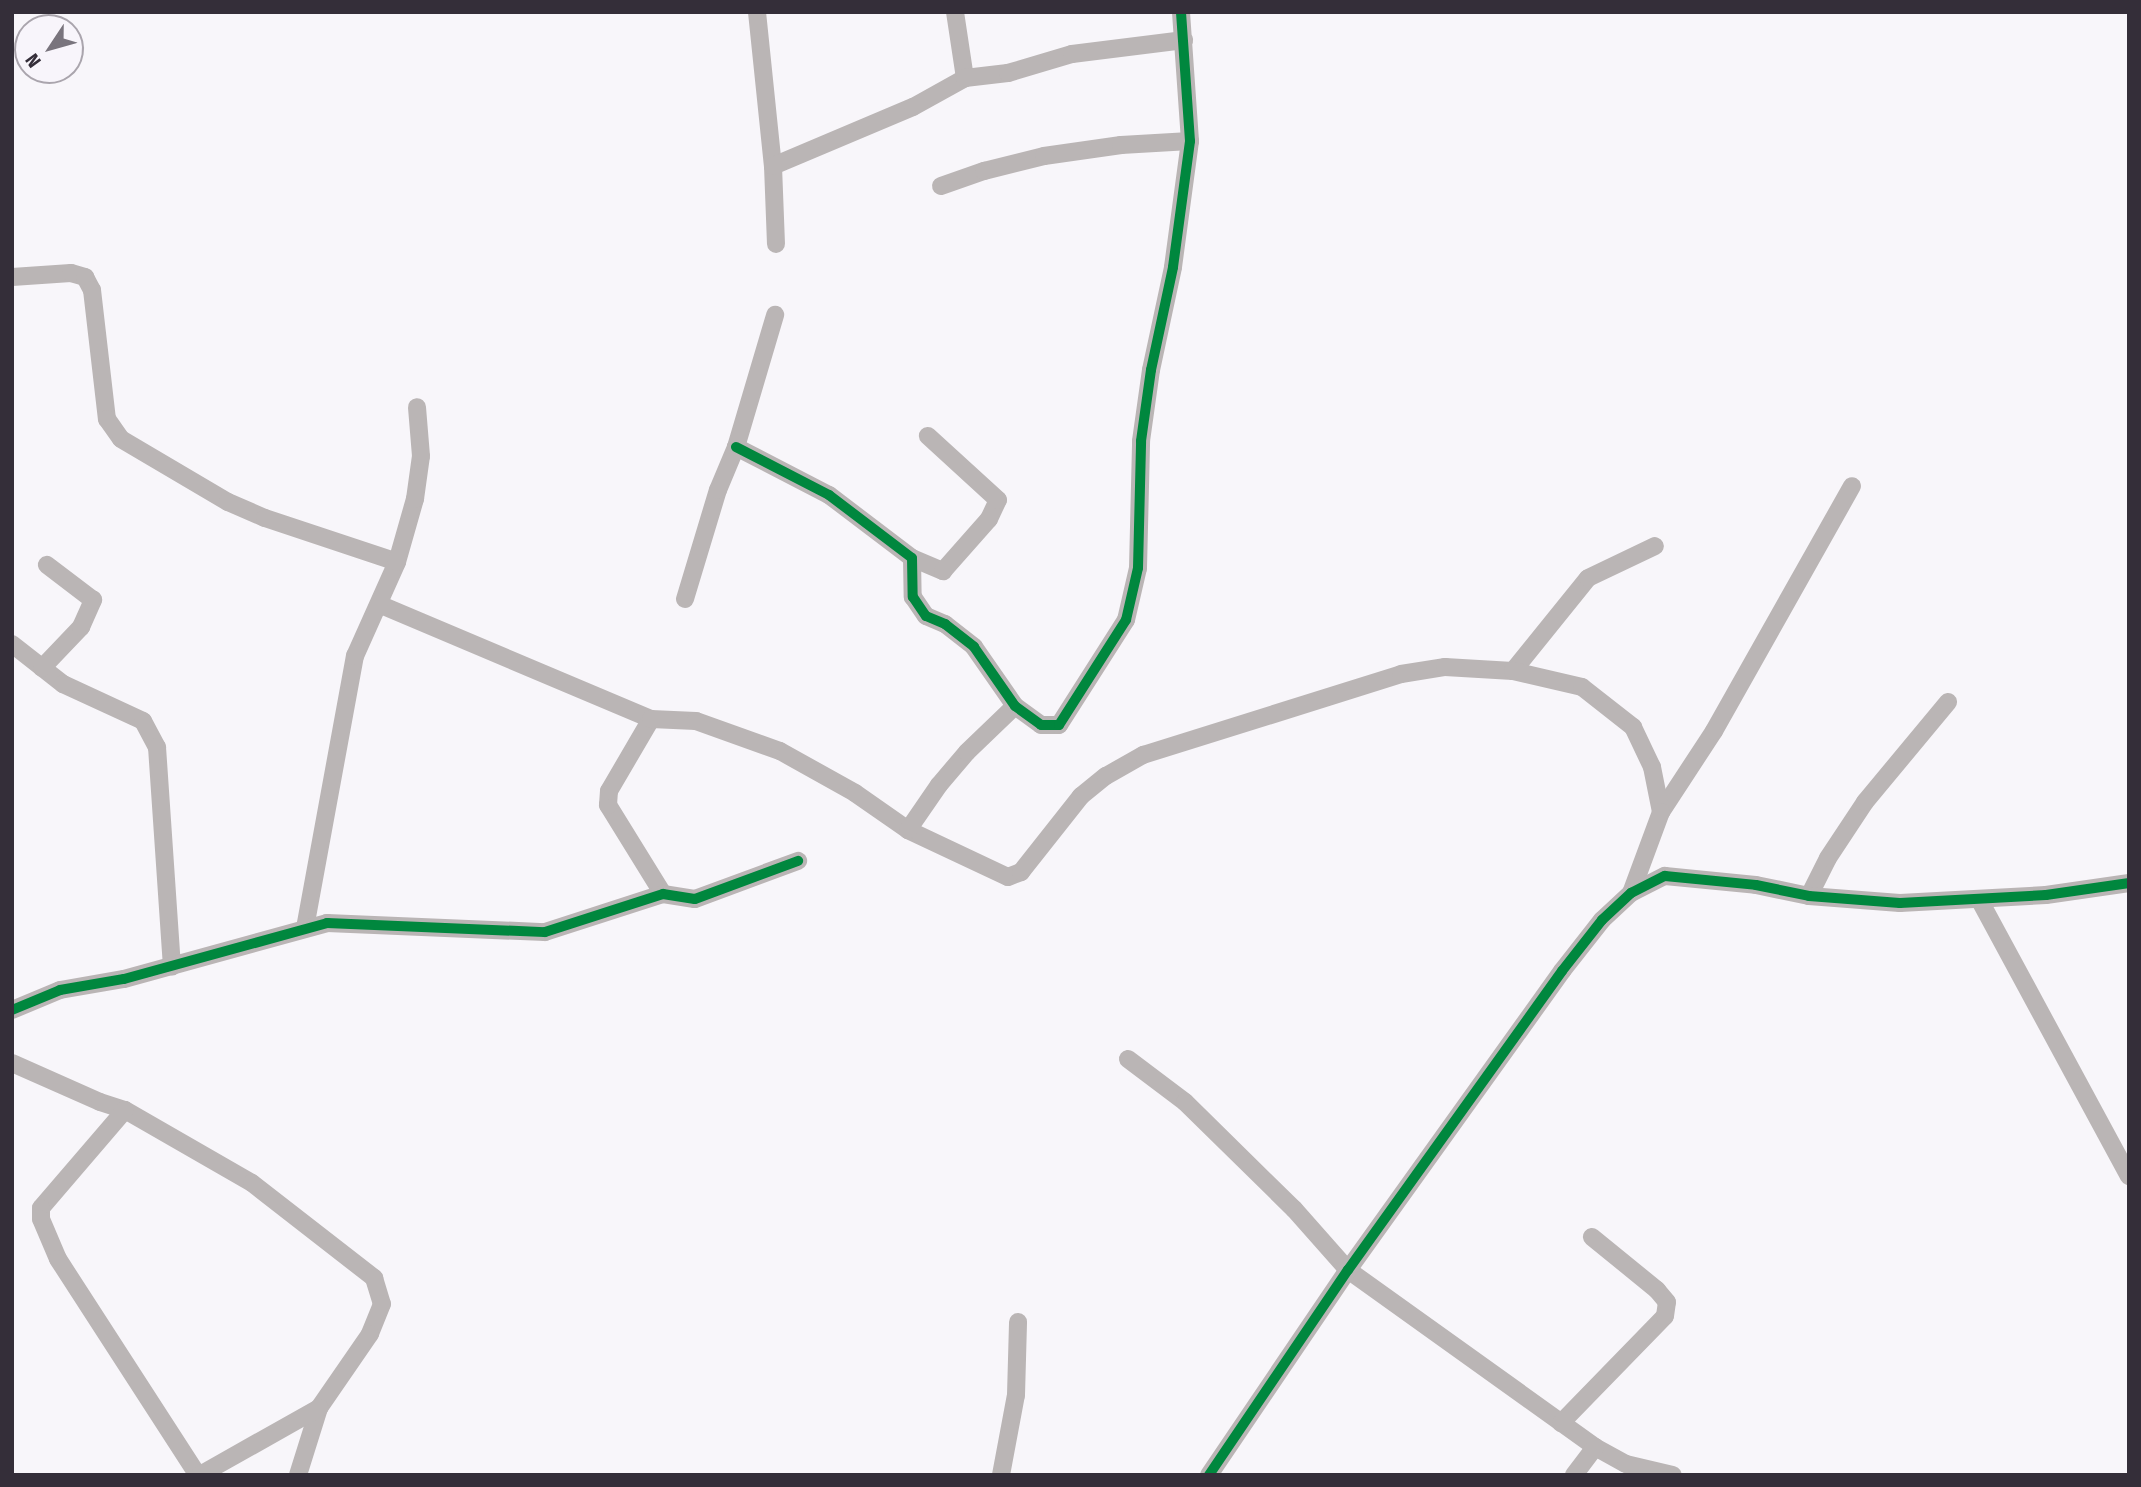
<!DOCTYPE html>
<html>
<head>
<meta charset="utf-8">
<style>
  body { margin:0 }
  #map { position:relative; width:2141px; height:1487px; overflow:hidden; background:#f8f6fa; font-family:"Fira Sans Condensed",sans-serif }
  div>[style] { position:absolute }
  .street>* { height:18px; margin:-9px; padding:0 9px; transform-origin:9px; border-radius:9px; background:#bab5b5 }
  .cycleway>* { height:10px; margin:-5px; padding:0 5px; transform-origin:5px; border-radius:5px; background:#00873e }
  span { translate:-50% -50%; white-space:nowrap; text-align:center; line-height:1.15; -webkit-text-stroke:5px #f8f5fb; paint-order:stroke }
  .frame { position:absolute; inset:0; border:14px solid #342e39; pointer-events:none }
  .north { position:absolute; left:14px; top:14px; width:70px; height:70px; box-sizing:border-box; background:#f8f5fb; border:2px solid #aaa5ad; border-radius:50%; rotate:234deg; font-size:19px; font-weight:700; line-height:28px; text-align:center; color:#342e39 }
  .north::after { content:''; display:block; margin:auto; width:24px; height:32px; background:#79747d; clip-path:polygon(50% 0,100% 100%,50% 72%,0 100%) }
</style>
</head>
<body>
<div id="map">
  <div class="street">
    <div style="left:757px;top:12px;width:155px;rotate:84.1deg"></div>
    <div style="left:773px;top:166px;width:78px;rotate:87.8deg"></div>
    <div style="left:955px;top:12px;width:67px;rotate:81.4deg"></div>
    <div style="left:773px;top:166px;width:152px;rotate:-22.9deg"></div>
    <div style="left:913px;top:107px;width:60px;rotate:-29.1deg"></div>
    <div style="left:965px;top:78px;width:43px;rotate:-6.6deg"></div>
    <div style="left:1008px;top:73px;width:67px;rotate:-16.5deg"></div>
    <div style="left:1072px;top:54px;width:113px;rotate:-7.1deg"></div>
    <div style="left:941px;top:186px;width:46px;rotate:-19.2deg"></div>
    <div style="left:984px;top:171px;width:62px;rotate:-14deg"></div>
    <div style="left:1044px;top:156px;width:78px;rotate:-8.1deg"></div>
    <div style="left:1121px;top:145px;width:69px;rotate:-3.3deg"></div>
    <div style="left:12px;top:277px;width:59px;rotate:-3.9deg"></div>
    <div style="left:71px;top:273px;width:15px;rotate:16deg"></div>
    <div style="left:85px;top:277px;width:15px;rotate:62deg"></div>
    <div style="left:92px;top:290px;width:130px;rotate:83.4deg"></div>
    <div style="left:107px;top:419px;width:24px;rotate:55deg"></div>
    <div style="left:121px;top:439px;width:124px;rotate:30.5deg"></div>
    <div style="left:228px;top:502px;width:40px;rotate:23.4deg"></div>
    <div style="left:265px;top:518px;width:139px;rotate:18.4deg"></div>
    <div style="left:736px;top:447px;width:105px;rotate:27.3deg"></div>
    <div style="left:829px;top:495px;width:104px;rotate:37.2deg"></div>
    <div style="left:912px;top:558px;width:39px;rotate:89deg"></div>
    <div style="left:913px;top:597px;width:23px;rotate:56deg"></div>
    <div style="left:926px;top:616px;width:21px;rotate:23deg"></div>
    <div style="left:945px;top:624px;width:37px;rotate:38deg"></div>
    <div style="left:974px;top:647px;width:72px;rotate:55.2deg"></div>
    <div style="left:1015px;top:706px;width:32px;rotate:36deg"></div>
    <div style="left:1041px;top:725px;width:18px"></div>
    <div style="left:1059px;top:725px;width:125px;rotate:-57.5deg"></div>
    <div style="left:1126px;top:620px;width:53px;rotate:-77deg"></div>
    <div style="left:1138px;top:568px;width:127px;rotate:-88.6deg"></div>
    <div style="left:1141px;top:441px;width:72px;rotate:-82deg"></div>
    <div style="left:1151px;top:370px;width:105px;rotate:-77.9deg"></div>
    <div style="left:1173px;top:267px;width:127px;rotate:-82.3deg"></div>
    <div style="left:1190px;top:141px;width:129px;rotate:-94deg"></div>
    <div style="left:912px;top:558px;width:34px;rotate:23deg"></div>
    <div style="left:943px;top:571px;width:69px;rotate:-48.5deg"></div>
    <div style="left:989px;top:519px;width:21px;rotate:-65deg"></div>
    <div style="left:998px;top:500px;width:95px;rotate:-137.6deg"></div>
    <div style="left:685px;top:599px;width:114px;rotate:-73.2deg"></div>
    <div style="left:718px;top:490px;width:47px;rotate:-67.3deg"></div>
    <div style="left:736px;top:447px;width:138px;rotate:-73.5deg"></div>
    <div style="left:381px;top:605px;width:293px;rotate:22.9deg"></div>
    <div style="left:12px;top:644px;width:65px;rotate:38.1deg"></div>
    <div style="left:63px;top:684px;width:88px;rotate:24.8deg"></div>
    <div style="left:143px;top:721px;width:30px;rotate:62deg"></div>
    <div style="left:157px;top:747px;width:220px;rotate:86.1deg"></div>
    <div style="left:42px;top:668px;width:57px;rotate:-46.4deg"></div>
    <div style="left:81px;top:627px;width:30px;rotate:-66deg"></div>
    <div style="left:93px;top:600px;width:58px;rotate:-142.7deg"></div>
    <div style="left:1513px;top:671px;width:119px;rotate:-51.1deg"></div>
    <div style="left:1588px;top:578px;width:74px;rotate:-25.5deg"></div>
    <div style="left:1661px;top:812px;width:97px;rotate:-56.8deg"></div>
    <div style="left:1714px;top:731px;width:281px;rotate:-60.6deg"></div>
    <div style="left:908px;top:830px;width:110px;rotate:25.2deg"></div>
    <div style="left:1008px;top:877px;width:14px;rotate:-21deg"></div>
    <div style="left:1021px;top:872px;width:97px;rotate:-51.7deg"></div>
    <div style="left:1081px;top:796px;width:32px;rotate:-39deg"></div>
    <div style="left:1106px;top:776px;width:43px;rotate:-29.6deg"></div>
    <div style="left:1143px;top:755px;width:270px;rotate:-17.4deg"></div>
    <div style="left:1401px;top:674px;width:45px;rotate:-9deg"></div>
    <div style="left:1445px;top:667px;width:68px;rotate:3.4deg"></div>
    <div style="left:1513px;top:671px;width:71px;rotate:13.1deg"></div>
    <div style="left:1582px;top:687px;width:65px;rotate:38.1deg"></div>
    <div style="left:1633px;top:727px;width:44px;rotate:64.6deg"></div>
    <div style="left:1652px;top:767px;width:46px;rotate:78.7deg"></div>
    <div style="left:1661px;top:812px;width:86px;rotate:110.3deg"></div>
    <div style="left:663px;top:894px;width:105px;rotate:-121.7deg"></div>
    <div style="left:608px;top:805px;width:14px;rotate:-86deg"></div>
    <div style="left:609px;top:791px;width:83px;rotate:-59.7deg"></div>
    <div style="left:651px;top:719px;width:45px;rotate:2.5deg"></div>
    <div style="left:696px;top:721px;width:89px;rotate:19.7deg"></div>
    <div style="left:780px;top:751px;width:86px;rotate:29.2deg"></div>
    <div style="left:855px;top:793px;width:65px;rotate:34.9deg"></div>
    <div style="left:908px;top:830px;width:55px;rotate:-55.4deg"></div>
    <div style="left:939px;top:785px;width:43px;rotate:-49.7deg"></div>
    <div style="left:967px;top:752px;width:66px;rotate:-43.8deg"></div>
    <div style="left:1809px;top:896px;width:42px;rotate:-63.4deg"></div>
    <div style="left:1828px;top:858px;width:67px;rotate:-56.5deg"></div>
    <div style="left:1865px;top:802px;width:130px;rotate:-50.3deg"></div>
    <div style="left:1979px;top:899px;width:315px;rotate:61.6deg"></div>
    <div style="left:305px;top:928px;width:277px;rotate:-79.6deg"></div>
    <div style="left:355px;top:656px;width:103px;rotate:-65.9deg"></div>
    <div style="left:397px;top:562px;width:66px;rotate:-74.1deg"></div>
    <div style="left:415px;top:499px;width:43px;rotate:-82.1deg"></div>
    <div style="left:421px;top:456px;width:49px;rotate:-94.7deg"></div>
    <div style="left:12px;top:1010px;width:52px;rotate:-22.6deg"></div>
    <div style="left:60px;top:990px;width:65px;rotate:-9.8deg"></div>
    <div style="left:124px;top:979px;width:211px;rotate:-15.4deg"></div>
    <div style="left:327px;top:923px;width:218px;rotate:2.4deg"></div>
    <div style="left:545px;top:932px;width:124px;rotate:-17.9deg"></div>
    <div style="left:663px;top:894px;width:32px;rotate:9deg"></div>
    <div style="left:695px;top:899px;width:110px;rotate:-20.3deg"></div>
    <div style="left:1128px;top:1059px;width:71px;rotate:37deg"></div>
    <div style="left:1185px;top:1102px;width:153px;rotate:44.5deg"></div>
    <div style="left:1294px;top:1209px;width:81px;rotate:48.5deg"></div>
    <div style="left:1348px;top:1270px;width:304px;rotate:35.6deg"></div>
    <div style="left:1595px;top:1447px;width:35px;rotate:29deg"></div>
    <div style="left:1626px;top:1464px;width:48px;rotate:13.2deg"></div>
    <div style="left:12px;top:1063px;width:96px;rotate:23.9deg"></div>
    <div style="left:100px;top:1102px;width:26px;rotate:18deg"></div>
    <div style="left:125px;top:1110px;width:146px;rotate:29.9deg"></div>
    <div style="left:252px;top:1183px;width:155px;rotate:37.9deg"></div>
    <div style="left:374px;top:1278px;width:27px;rotate:73deg"></div>
    <div style="left:382px;top:1304px;width:32px;rotate:112deg"></div>
    <div style="left:370px;top:1334px;width:90px;rotate:124.6deg"></div>
    <div style="left:319px;top:1408px;width:70px;rotate:107.4deg"></div>
    <div style="left:125px;top:1110px;width:129px;rotate:130.6deg"></div>
    <div style="left:41px;top:1208px;width:11px;rotate:90deg"></div>
    <div style="left:41px;top:1219px;width:43px;rotate:67deg"></div>
    <div style="left:58px;top:1259px;width:257px;rotate:57.1deg"></div>
    <div style="left:1561px;top:1423px;width:149px;rotate:-45.8deg"></div>
    <div style="left:1665px;top:1316px;width:14px;rotate:-82deg"></div>
    <div style="left:1667px;top:1302px;width:16px;rotate:-130deg"></div>
    <div style="left:1657px;top:1290px;width:84px;rotate:-140.8deg"></div>
    <div style="left:200px;top:1475px;width:137px;rotate:-29.4deg"></div>
    <div style="left:1001px;top:1475px;width:81px;rotate:-79.4deg"></div>
    <div style="left:1016px;top:1395px;width:73px;rotate:-88.4deg"></div>
    <div style="left:1209px;top:1475px;width:248px;rotate:-55.9deg"></div>
    <div style="left:1348px;top:1270px;width:368px;rotate:-54.4deg"></div>
    <div style="left:1562px;top:971px;width:65px;rotate:-51.9deg"></div>
    <div style="left:1602px;top:920px;width:40px;rotate:-43deg"></div>
    <div style="left:1631px;top:893px;width:38px;rotate:-27deg"></div>
    <div style="left:1665px;top:876px;width:91px;rotate:5.6deg"></div>
    <div style="left:1756px;top:885px;width:54px;rotate:11.7deg"></div>
    <div style="left:1809px;top:896px;width:91px;rotate:4.4deg"></div>
    <div style="left:1900px;top:903px;width:146px;rotate:-3.1deg"></div>
    <div style="left:2046px;top:895px;width:84px;rotate:-8.2deg"></div>
    <div style="left:1574px;top:1475px;width:35px;rotate:-53deg"></div>
  </div>
  <div class="cycleway">
    <div style="left:736px;top:447px;width:105px;rotate:27.3deg"></div>
    <div style="left:829px;top:495px;width:104px;rotate:37.2deg"></div>
    <div style="left:912px;top:558px;width:39px;rotate:89deg"></div>
    <div style="left:913px;top:597px;width:23px;rotate:56deg"></div>
    <div style="left:926px;top:616px;width:21px;rotate:23deg"></div>
    <div style="left:945px;top:624px;width:37px;rotate:38deg"></div>
    <div style="left:974px;top:647px;width:72px;rotate:55.2deg"></div>
    <div style="left:1015px;top:706px;width:32px;rotate:36deg"></div>
    <div style="left:1041px;top:725px;width:18px"></div>
    <div style="left:1059px;top:725px;width:125px;rotate:-57.5deg"></div>
    <div style="left:1126px;top:620px;width:53px;rotate:-77deg"></div>
    <div style="left:1138px;top:568px;width:127px;rotate:-88.6deg"></div>
    <div style="left:1141px;top:441px;width:72px;rotate:-82deg"></div>
    <div style="left:1151px;top:370px;width:105px;rotate:-77.9deg"></div>
    <div style="left:1173px;top:267px;width:127px;rotate:-82.3deg"></div>
    <div style="left:1190px;top:141px;width:129px;rotate:-94deg"></div>
    <div style="left:12px;top:1010px;width:52px;rotate:-22.6deg"></div>
    <div style="left:60px;top:990px;width:65px;rotate:-9.8deg"></div>
    <div style="left:124px;top:979px;width:211px;rotate:-15.4deg"></div>
    <div style="left:327px;top:923px;width:218px;rotate:2.4deg"></div>
    <div style="left:545px;top:932px;width:124px;rotate:-17.9deg"></div>
    <div style="left:663px;top:894px;width:32px;rotate:9deg"></div>
    <div style="left:695px;top:899px;width:110px;rotate:-20.3deg"></div>
    <div style="left:1209px;top:1475px;width:248px;rotate:-55.9deg"></div>
    <div style="left:1348px;top:1270px;width:368px;rotate:-54.4deg"></div>
    <div style="left:1562px;top:971px;width:65px;rotate:-51.9deg"></div>
    <div style="left:1602px;top:920px;width:40px;rotate:-43deg"></div>
    <div style="left:1631px;top:893px;width:38px;rotate:-27deg"></div>
    <div style="left:1665px;top:876px;width:91px;rotate:5.6deg"></div>
    <div style="left:1756px;top:885px;width:54px;rotate:11.7deg"></div>
    <div style="left:1809px;top:896px;width:91px;rotate:4.4deg"></div>
    <div style="left:1900px;top:903px;width:146px;rotate:-3.1deg"></div>
    <div style="left:2046px;top:895px;width:84px;rotate:-8.2deg"></div>
  </div>
  <div class="frame"></div>
  <div class="north">N</div>
</div>
</body>
</html>
